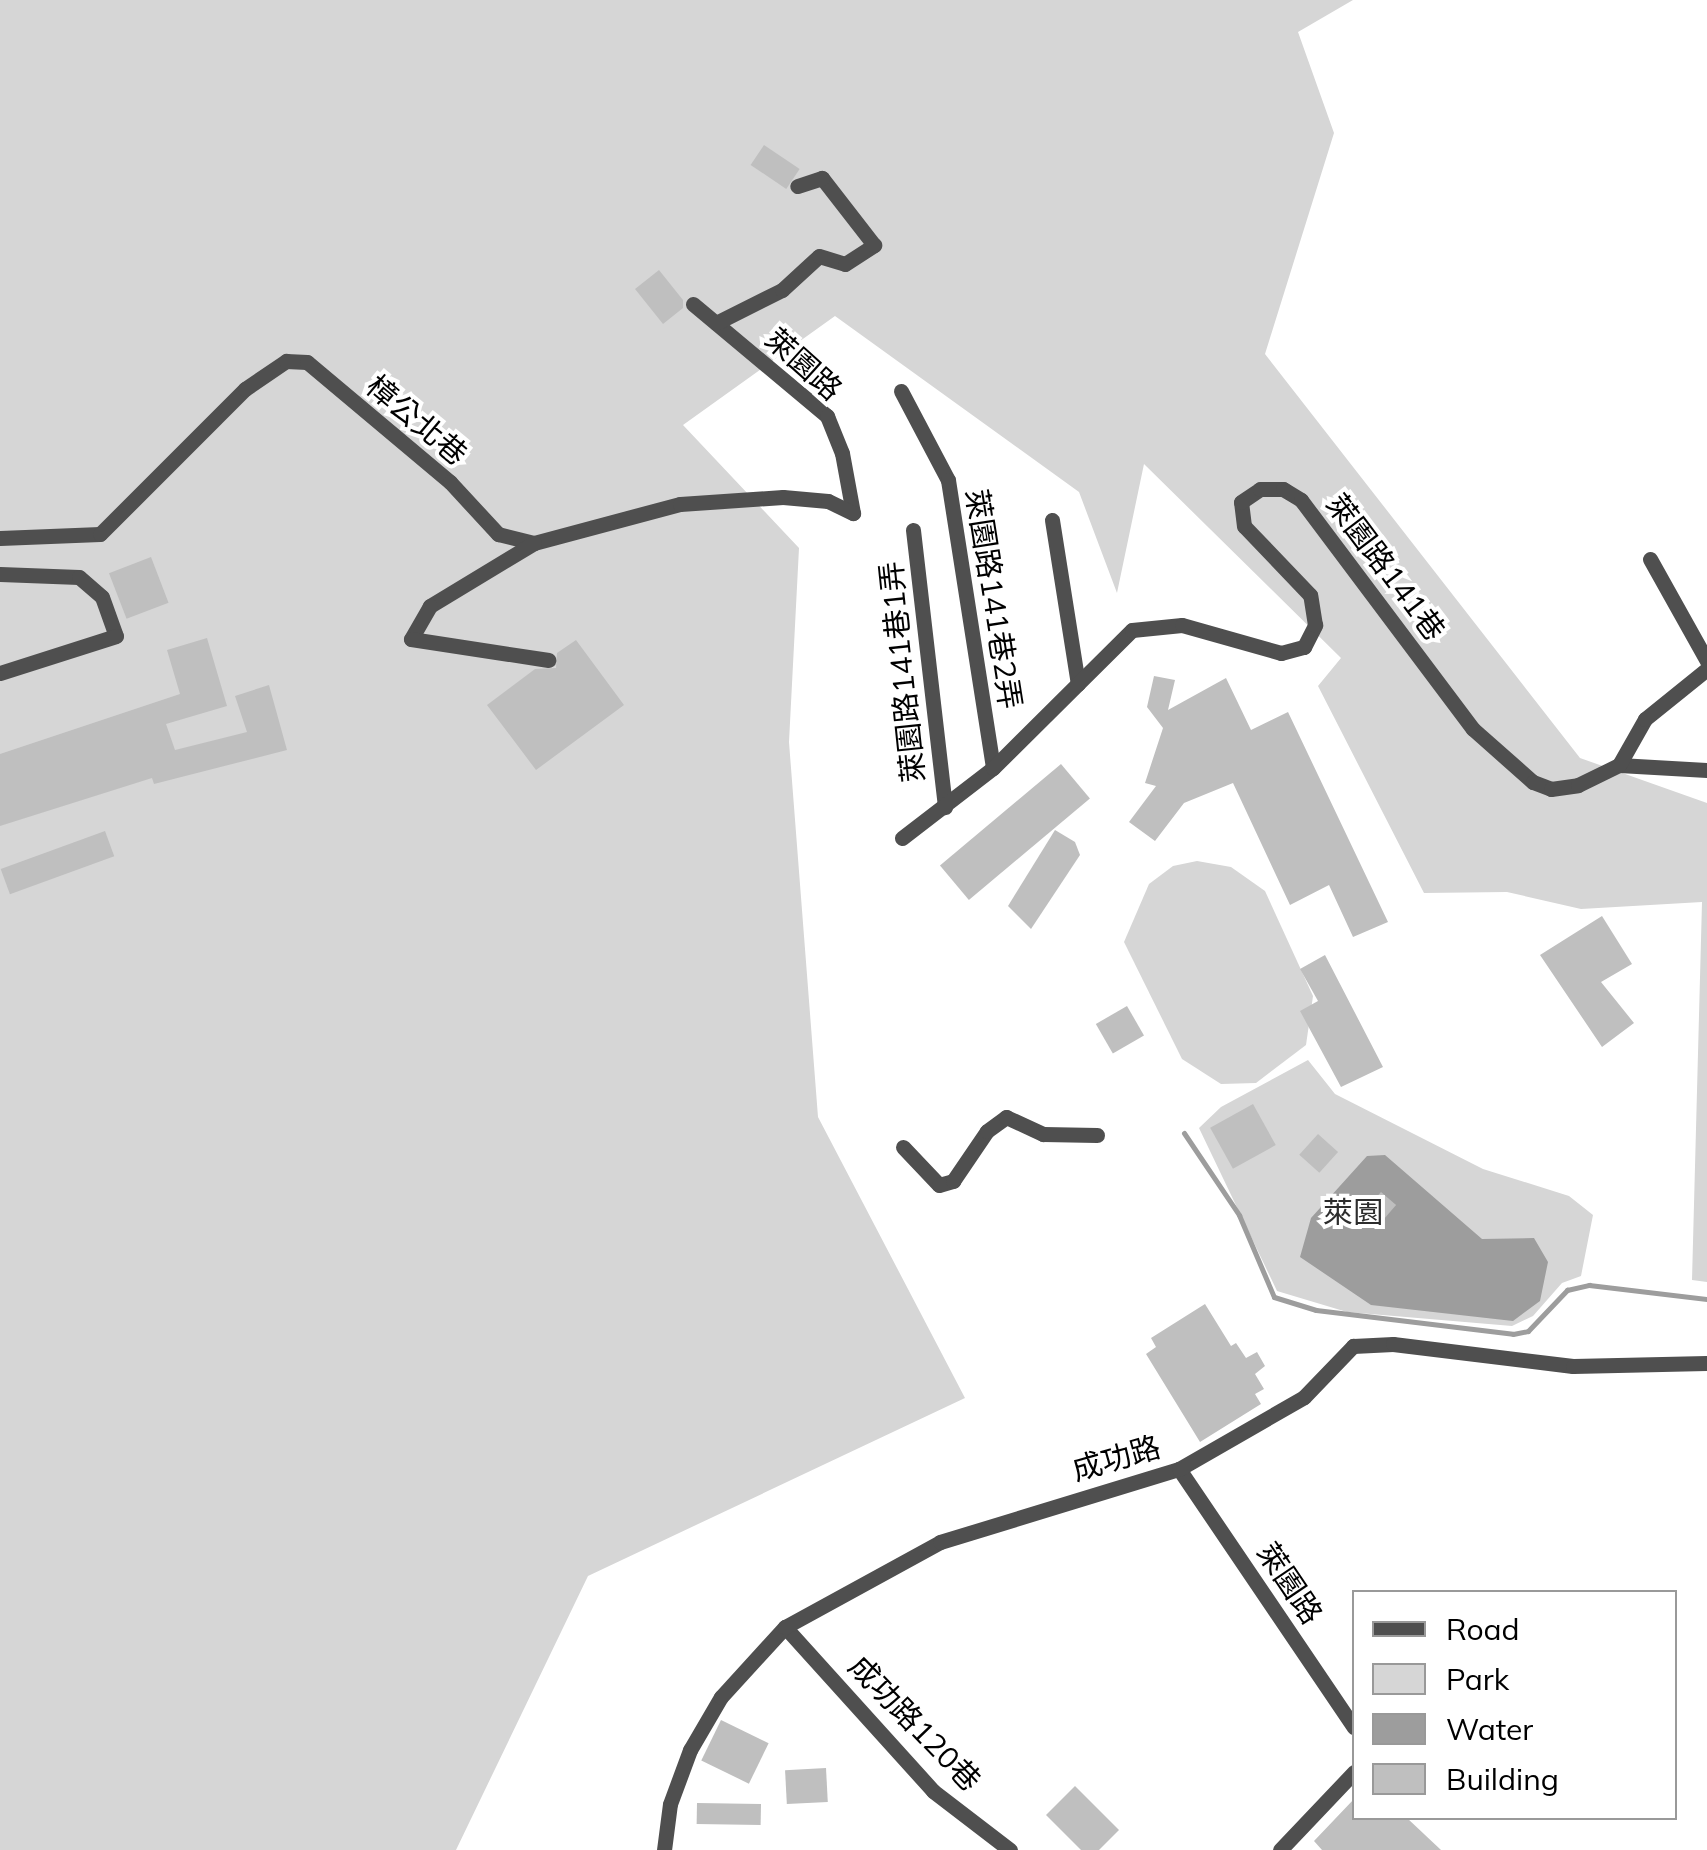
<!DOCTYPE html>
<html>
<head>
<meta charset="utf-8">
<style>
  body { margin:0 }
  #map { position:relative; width:1707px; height:1850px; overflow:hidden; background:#fff; font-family:Mulish,"Noto Sans TC",sans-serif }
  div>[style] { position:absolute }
  .green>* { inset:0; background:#d6d6d6 }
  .water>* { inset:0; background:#9d9d9d }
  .stream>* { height:5px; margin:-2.5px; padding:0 2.5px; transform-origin:2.5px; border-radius:2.5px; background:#9d9d9d }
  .building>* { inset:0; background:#bfbfbf; transform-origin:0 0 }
  .minor>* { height:15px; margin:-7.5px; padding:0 7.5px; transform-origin:7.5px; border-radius:7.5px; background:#4f4f4f }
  span { translate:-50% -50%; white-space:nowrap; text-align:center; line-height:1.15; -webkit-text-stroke:8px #fff; paint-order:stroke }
  .street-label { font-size:30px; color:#000 }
  .park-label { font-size:30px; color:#2d2d2d }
  .legend { position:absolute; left:1352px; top:1590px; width:325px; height:230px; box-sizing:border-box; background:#fff; border:2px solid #999; margin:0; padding:12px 18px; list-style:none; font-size:30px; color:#000 }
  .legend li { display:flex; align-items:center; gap:20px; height:50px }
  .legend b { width:50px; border:2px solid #999 }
</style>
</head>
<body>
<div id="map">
  <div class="green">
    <div style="clip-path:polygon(0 0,1353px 0,1298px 32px,1334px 133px,1265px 354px,1580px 758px,1707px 803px,1707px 1282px,1692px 1280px,1702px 902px,1581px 909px,1507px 892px,1424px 893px,1318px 686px,1341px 658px,1144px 464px,1117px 593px,1079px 492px,835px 316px,683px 425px,799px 548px,789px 742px,818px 1117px,965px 1398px,588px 1576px,456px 1850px,0 1850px)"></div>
    <div style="clip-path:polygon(1197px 861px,1231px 867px,1265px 891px,1313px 996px,1306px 1045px,1256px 1083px,1221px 1084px,1182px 1059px,1124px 942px,1149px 884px,1173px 866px)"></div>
    <div style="clip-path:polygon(1308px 1060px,1335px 1094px,1483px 1169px,1569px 1196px,1593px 1215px,1581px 1276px,1562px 1283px,1533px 1316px,1512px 1326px,1347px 1312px,1277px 1291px,1199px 1128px,1221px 1107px)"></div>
  </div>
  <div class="water">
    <div style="clip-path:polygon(1385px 1155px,1482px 1239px,1534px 1238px,1548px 1262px,1540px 1301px,1513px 1321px,1371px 1305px,1300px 1257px,1311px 1218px,1367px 1156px)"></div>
  </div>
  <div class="stream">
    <div style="left:1184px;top:1133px;width:99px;rotate:56.1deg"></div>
    <div style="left:1239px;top:1215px;width:89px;rotate:66.9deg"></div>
    <div style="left:1274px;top:1297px;width:44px;rotate:17.2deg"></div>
    <div style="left:1316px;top:1310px;width:198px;rotate:6.9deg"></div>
    <div style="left:1513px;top:1334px;width:15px;rotate:-11deg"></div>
    <div style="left:1528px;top:1331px;width:57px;rotate:-46.4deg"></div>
    <div style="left:1567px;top:1290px;width:23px;rotate:-13deg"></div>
    <div style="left:1589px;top:1285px;width:119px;rotate:6.8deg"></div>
  </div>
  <div class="building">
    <div style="left:764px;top:145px;width:43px;height:24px;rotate:34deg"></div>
    <div style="clip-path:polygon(659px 270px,683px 300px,683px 308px,663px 324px,635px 289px)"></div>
    <div style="left:151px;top:557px;width:49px;height:45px;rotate:69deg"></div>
    <div style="clip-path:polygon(207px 638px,227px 706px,166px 724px,175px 750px,247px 732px,235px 696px,269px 685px,287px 750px,154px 784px,152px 778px,0 826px,0 754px,180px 694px,167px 650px)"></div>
    <div style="clip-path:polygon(576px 640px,624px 705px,536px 770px,487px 705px,535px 669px,556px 668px,557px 653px)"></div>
    <div style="clip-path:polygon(1154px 676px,1175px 680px,1168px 710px,1226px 678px,1251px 730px,1288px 712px,1388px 922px,1353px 937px,1329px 885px,1290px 905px,1233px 783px,1184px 803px,1155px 841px,1129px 822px,1156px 786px,1145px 783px,1163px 728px,1147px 707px)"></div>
    <div style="left:1061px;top:764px;width:45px;height:158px;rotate:50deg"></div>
    <div style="clip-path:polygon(1055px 830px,1075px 842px,1080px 855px,1031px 929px,1008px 906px)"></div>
    <div style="left:105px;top:831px;width:27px;height:111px;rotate:70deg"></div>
    <div style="clip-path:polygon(1602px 916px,1632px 964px,1601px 982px,1634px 1023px,1602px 1047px,1540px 955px)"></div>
    <div style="clip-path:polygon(1325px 955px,1383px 1067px,1341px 1087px,1300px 1011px,1318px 1001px,1300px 969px)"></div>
    <div style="left:1127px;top:1006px;width:34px;height:36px;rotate:60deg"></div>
    <div style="left:1253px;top:1104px;width:47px;height:49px;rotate:61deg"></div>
    <div style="left:1318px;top:1134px;width:27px;height:28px;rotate:42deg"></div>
    <div style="left:1381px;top:1192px;width:20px;height:32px;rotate:41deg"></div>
    <div style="clip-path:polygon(1205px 1304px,1231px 1346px,1236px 1343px,1246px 1358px,1257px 1352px,1265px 1366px,1255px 1374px,1264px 1389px,1255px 1394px,1261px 1404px,1200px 1442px,1146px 1354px,1156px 1347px,1151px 1338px)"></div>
    <div style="left:721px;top:1720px;width:53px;height:45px;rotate:26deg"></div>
    <div style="left:826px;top:1768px;width:34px;height:41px;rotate:87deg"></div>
    <div style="clip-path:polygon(1075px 1786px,1119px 1830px,1099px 1850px,1081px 1850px,1046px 1815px)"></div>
    <div style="clip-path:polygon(1354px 1799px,1354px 1818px,1407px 1818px,1441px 1850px,1322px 1850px,1314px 1841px)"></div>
    <div style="left:697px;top:1803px;width:64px;height:21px;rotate:1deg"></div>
  </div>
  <div class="minor">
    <div style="left:693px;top:304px;width:175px;rotate:39.9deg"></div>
    <div style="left:827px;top:416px;width:40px;rotate:68deg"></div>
    <div style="left:842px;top:453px;width:61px;rotate:79.6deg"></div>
    <div style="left:716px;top:323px;width:74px;rotate:-26.6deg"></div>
    <div style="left:782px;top:290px;width:50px;rotate:-42.6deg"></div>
    <div style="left:819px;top:256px;width:27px;rotate:17deg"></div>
    <div style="left:845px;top:264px;width:35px;rotate:-33deg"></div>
    <div style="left:874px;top:245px;width:85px;rotate:-127.8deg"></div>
    <div style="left:822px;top:178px;width:26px;rotate:162deg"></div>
    <div style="left:901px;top:391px;width:101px;rotate:62.2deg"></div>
    <div style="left:948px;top:480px;width:291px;rotate:81.1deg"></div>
    <div style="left:1052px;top:520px;width:166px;rotate:81deg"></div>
    <div style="left:913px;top:530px;width:279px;rotate:83.4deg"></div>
    <div style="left:0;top:538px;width:100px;rotate:-2.3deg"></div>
    <div style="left:100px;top:534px;width:205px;rotate:-45deg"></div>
    <div style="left:245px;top:389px;width:50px;rotate:-34.3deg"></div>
    <div style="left:286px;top:361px;width:21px;rotate:3deg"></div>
    <div style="left:307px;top:362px;width:187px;rotate:40deg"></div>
    <div style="left:450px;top:482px;width:71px;rotate:47.3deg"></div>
    <div style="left:498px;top:534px;width:37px;rotate:14deg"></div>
    <div style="left:534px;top:543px;width:151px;rotate:-15deg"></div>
    <div style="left:680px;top:504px;width:103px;rotate:-3.9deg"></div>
    <div style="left:783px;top:497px;width:45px;rotate:5.1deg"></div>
    <div style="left:828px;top:501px;width:28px;rotate:26deg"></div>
    <div style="left:534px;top:543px;width:122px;rotate:148.8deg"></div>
    <div style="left:430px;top:606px;width:38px;rotate:120deg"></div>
    <div style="left:411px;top:639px;width:139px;rotate:8.7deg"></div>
    <div style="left:1650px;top:559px;width:117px;rotate:60.8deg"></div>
    <div style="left:0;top:574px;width:79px;rotate:2.2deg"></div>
    <div style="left:79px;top:577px;width:30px;rotate:41deg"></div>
    <div style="left:102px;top:597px;width:41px;rotate:70.3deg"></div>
    <div style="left:116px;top:636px;width:122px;rotate:162.3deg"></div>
    <div style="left:1619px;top:765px;width:88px;rotate:3.3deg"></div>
    <div style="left:902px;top:838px;width:115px;rotate:-37.6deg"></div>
    <div style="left:993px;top:768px;width:196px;rotate:-44.8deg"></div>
    <div style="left:1132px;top:630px;width:50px;rotate:-5.7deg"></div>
    <div style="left:1182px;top:625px;width:103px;rotate:15.8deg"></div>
    <div style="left:1281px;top:653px;width:24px;rotate:-15deg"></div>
    <div style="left:1304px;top:647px;width:25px;rotate:-63deg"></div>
    <div style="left:1315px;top:625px;width:30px;rotate:-99deg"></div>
    <div style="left:1310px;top:595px;width:95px;rotate:-133.7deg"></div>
    <div style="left:1244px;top:526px;width:24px;rotate:-97deg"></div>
    <div style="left:1241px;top:502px;width:23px;rotate:-34deg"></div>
    <div style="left:1260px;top:489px;width:23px"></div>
    <div style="left:1283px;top:489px;width:21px;rotate:31deg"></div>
    <div style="left:1301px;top:500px;width:286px;rotate:53.1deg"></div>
    <div style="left:1473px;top:729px;width:80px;rotate:41.5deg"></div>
    <div style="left:1533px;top:782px;width:19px;rotate:21deg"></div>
    <div style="left:1551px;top:789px;width:27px;rotate:-8deg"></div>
    <div style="left:1578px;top:785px;width:46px;rotate:-26deg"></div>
    <div style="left:1619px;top:765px;width:53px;rotate:-60.5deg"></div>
    <div style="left:1645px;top:719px;width:80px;rotate:-38.9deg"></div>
    <div style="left:903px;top:1147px;width:52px;rotate:46.5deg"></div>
    <div style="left:939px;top:1185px;width:15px;rotate:-16deg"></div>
    <div style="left:953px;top:1181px;width:60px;rotate:-55.8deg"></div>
    <div style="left:987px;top:1131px;width:24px;rotate:-36deg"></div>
    <div style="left:1006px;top:1117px;width:41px;rotate:24.7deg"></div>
    <div style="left:1043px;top:1134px;width:54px;rotate:1.1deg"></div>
    <div style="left:1179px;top:1469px;width:312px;rotate:55.9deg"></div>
    <div style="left:785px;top:1627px;width:221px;rotate:47.9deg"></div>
    <div style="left:933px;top:1791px;width:97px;rotate:37.5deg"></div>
    <div style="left:664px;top:1850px;width:46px;rotate:-82.6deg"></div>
    <div style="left:670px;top:1804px;width:58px;rotate:-69.7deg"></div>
    <div style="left:690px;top:1750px;width:61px;rotate:-59.7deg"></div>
    <div style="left:721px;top:1697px;width:95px;rotate:-47.6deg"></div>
    <div style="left:785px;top:1627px;width:177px;rotate:-28.7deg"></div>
    <div style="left:940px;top:1542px;width:250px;rotate:-17deg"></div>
    <div style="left:1179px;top:1469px;width:144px;rotate:-29.9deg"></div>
    <div style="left:1304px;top:1397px;width:71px;rotate:-46.1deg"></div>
    <div style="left:1353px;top:1346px;width:40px;rotate:-2.9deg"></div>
    <div style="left:1393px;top:1344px;width:181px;rotate:7deg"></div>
    <div style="left:1573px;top:1366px;width:134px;rotate:-1.3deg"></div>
    <div style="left:1280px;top:1850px;width:108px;rotate:-46.5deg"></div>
  </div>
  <div class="street-label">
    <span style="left:804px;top:364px;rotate:42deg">萊園路</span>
    <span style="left:417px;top:420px;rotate:40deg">樟公北巷</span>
    <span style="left:1386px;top:567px;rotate:53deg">萊園路141巷</span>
    <span style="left:994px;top:599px;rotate:81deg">萊園路141巷2弄</span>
    <span style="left:902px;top:672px;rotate:-96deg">萊園路141巷1弄</span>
    <span style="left:1116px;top:1458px;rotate:-16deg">成功路</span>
    <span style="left:1290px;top:1583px;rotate:56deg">萊園路</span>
    <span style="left:915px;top:1723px;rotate:46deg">成功路120巷</span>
  </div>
  <div class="park-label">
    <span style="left:1353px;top:1212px">萊園</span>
  </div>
  <ul class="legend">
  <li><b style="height:12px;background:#4f4f4f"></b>Road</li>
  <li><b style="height:28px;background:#d6d6d6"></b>Park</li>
  <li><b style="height:28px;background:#9d9d9d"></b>Water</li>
  <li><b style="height:28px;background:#bfbfbf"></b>Building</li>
  </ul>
</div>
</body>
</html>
